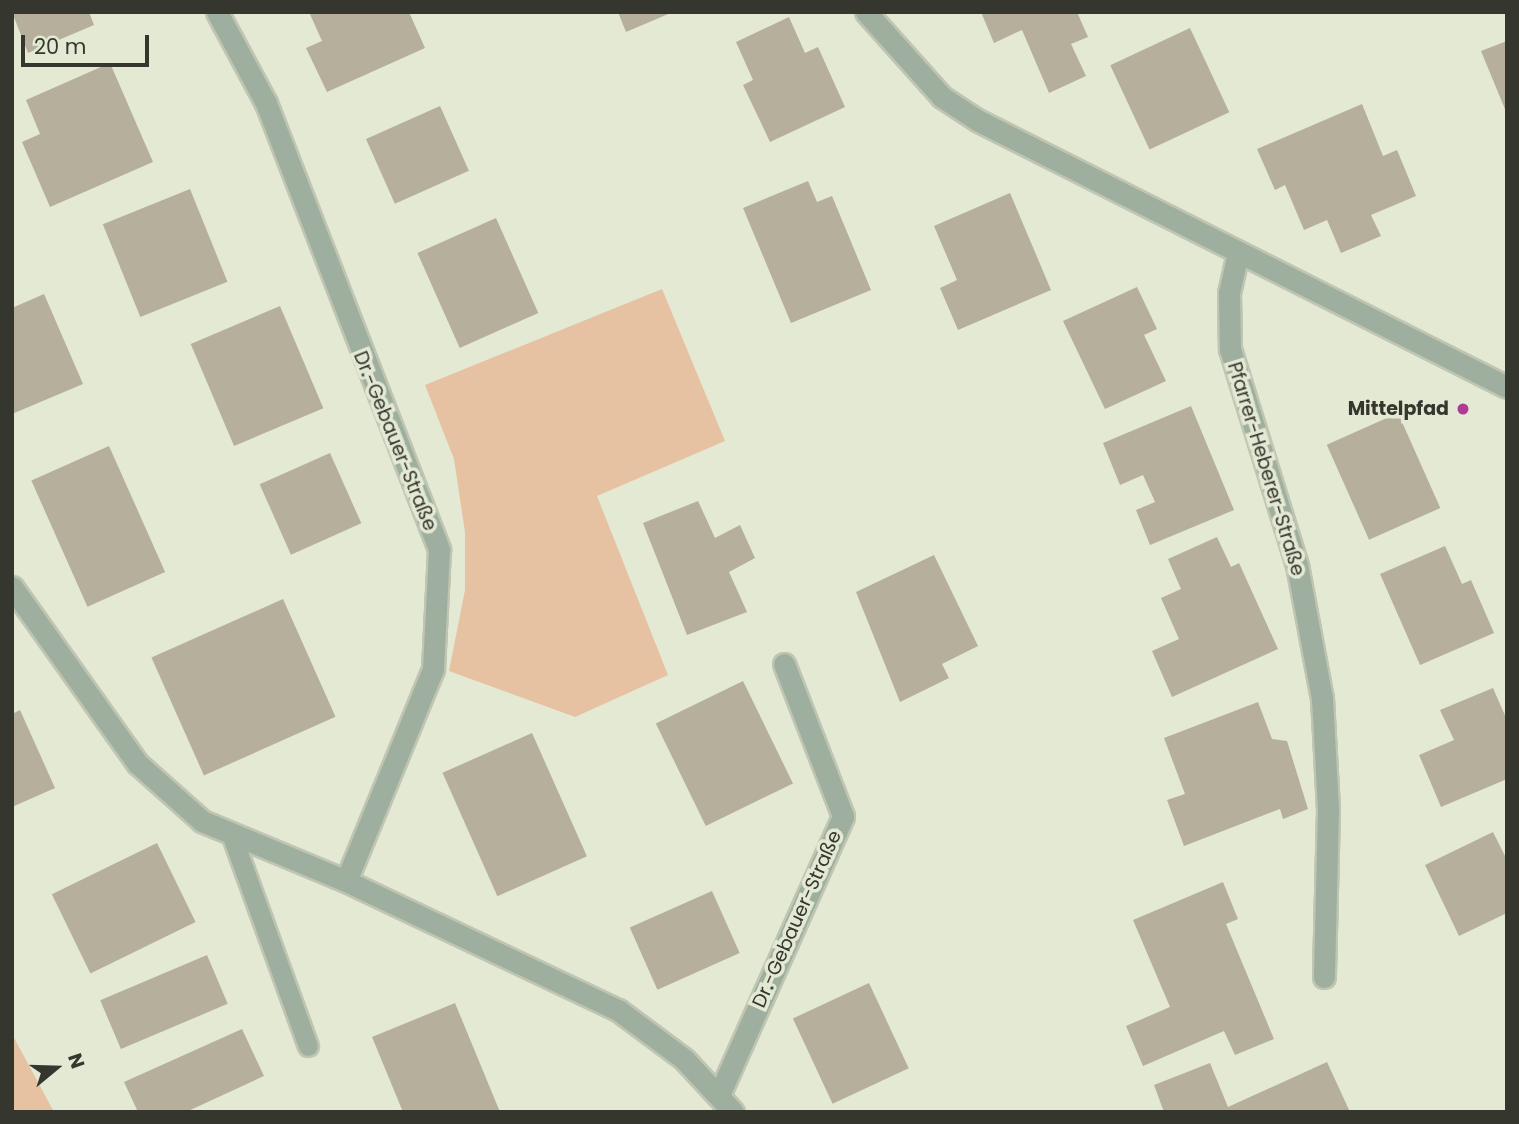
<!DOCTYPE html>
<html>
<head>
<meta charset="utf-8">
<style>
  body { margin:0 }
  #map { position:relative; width:1519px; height:1124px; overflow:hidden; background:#e3e9d3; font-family:Poppins,sans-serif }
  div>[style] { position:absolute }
  .green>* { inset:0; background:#e6c2a3 }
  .building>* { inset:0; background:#b6af9b; transform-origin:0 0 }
  .roads { filter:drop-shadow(2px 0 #c0c5b2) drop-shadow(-2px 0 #c0c5b2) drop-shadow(0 2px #c0c5b2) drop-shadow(0 -2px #c0c5b2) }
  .lane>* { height:19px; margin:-9.5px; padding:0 9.5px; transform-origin:9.5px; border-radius:9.5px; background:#9eaf9f }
  .street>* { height:21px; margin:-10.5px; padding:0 10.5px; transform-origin:10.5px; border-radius:10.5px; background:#9eaf9f }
  .dots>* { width:19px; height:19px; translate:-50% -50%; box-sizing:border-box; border:4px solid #e3e9d3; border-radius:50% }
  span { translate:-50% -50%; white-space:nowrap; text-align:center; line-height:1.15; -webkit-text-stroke:7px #e3e9d3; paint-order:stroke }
  .poi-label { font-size:19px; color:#35372f; font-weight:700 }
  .right { translate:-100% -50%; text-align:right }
  .street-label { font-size:19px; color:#35372f }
  .frame { position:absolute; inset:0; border:14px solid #35372f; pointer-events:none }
  .north { position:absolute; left:21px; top:1033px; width:70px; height:70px; -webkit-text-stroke:5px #e3e9d3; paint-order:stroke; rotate:71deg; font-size:19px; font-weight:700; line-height:28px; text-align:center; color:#35372f }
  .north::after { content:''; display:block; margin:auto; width:24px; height:32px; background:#35372f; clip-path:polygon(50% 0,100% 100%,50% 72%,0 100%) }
  .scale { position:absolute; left:21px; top:35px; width:128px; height:32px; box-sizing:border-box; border:4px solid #35372f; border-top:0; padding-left:9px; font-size:21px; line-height:24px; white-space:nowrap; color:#35372f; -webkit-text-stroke:5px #e3e9d3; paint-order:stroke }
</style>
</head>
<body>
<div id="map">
  <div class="green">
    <div style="clip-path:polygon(662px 289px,725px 441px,597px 496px,668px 675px,575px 717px,449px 671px,465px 590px,465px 532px,454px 459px,425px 385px)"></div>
    <div style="clip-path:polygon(12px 1034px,54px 1112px,12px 1112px)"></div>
  </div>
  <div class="building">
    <div style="clip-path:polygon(12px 12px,89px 12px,94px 25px,28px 53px)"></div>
    <div style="clip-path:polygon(309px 12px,409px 12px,425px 48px,327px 92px,306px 48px,322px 41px)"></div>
    <div style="clip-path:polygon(618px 12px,673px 12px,626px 32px)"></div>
    <div style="clip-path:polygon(981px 12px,1077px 12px,1088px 37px,1071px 44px,1086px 76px,1049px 93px,1022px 30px,994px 43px)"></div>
    <div style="clip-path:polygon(789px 17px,805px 53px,818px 47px,845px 107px,770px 142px,743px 85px,753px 80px,736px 42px)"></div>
    <div style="left:1190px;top:28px;width:93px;height:88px;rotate:65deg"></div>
    <div style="clip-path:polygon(1507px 41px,1507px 114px,1481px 51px)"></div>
    <div style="clip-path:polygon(110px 63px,153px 162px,50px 207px,22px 142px,40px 134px,26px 100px)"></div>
    <div style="clip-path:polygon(1362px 104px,1383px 156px,1397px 150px,1416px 196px,1371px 215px,1381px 236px,1341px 253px,1327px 220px,1304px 230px,1285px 185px,1275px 190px,1257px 149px)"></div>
    <div style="left:440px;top:106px;width:71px;height:81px;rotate:66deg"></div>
    <div style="clip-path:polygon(808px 181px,817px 202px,832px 196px,871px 290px,791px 323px,743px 208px)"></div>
    <div style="left:190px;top:189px;width:100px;height:94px;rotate:68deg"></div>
    <div style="clip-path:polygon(1010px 193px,1051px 290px,958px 330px,940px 288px,957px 280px,934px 226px)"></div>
    <div style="left:496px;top:218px;width:104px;height:86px;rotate:66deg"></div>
    <div style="clip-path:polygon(1137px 287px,1157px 329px,1144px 335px,1166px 381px,1105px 409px,1063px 321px)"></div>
    <div style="clip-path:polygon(44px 294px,83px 384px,12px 414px,12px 308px)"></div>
    <div style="left:280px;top:306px;width:111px;height:97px;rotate:67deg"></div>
    <div style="clip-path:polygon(1191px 406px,1234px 510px,1150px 545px,1136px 510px,1155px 502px,1143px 475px,1120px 485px,1103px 443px)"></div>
    <div style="left:1398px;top:413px;width:104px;height:78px;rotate:66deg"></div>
    <div style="left:109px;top:446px;width:138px;height:85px;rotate:66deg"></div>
    <div style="left:330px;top:453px;width:77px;height:77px;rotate:66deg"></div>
    <div style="clip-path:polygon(698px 501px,715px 538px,740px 525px,755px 558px,729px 572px,747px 612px,687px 635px,643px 523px)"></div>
    <div style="clip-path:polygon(1217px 537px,1231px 567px,1239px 563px,1278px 649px,1172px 697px,1152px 651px,1179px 639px,1161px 598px,1181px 589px,1168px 559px)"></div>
    <div style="clip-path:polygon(1445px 546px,1462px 584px,1471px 580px,1494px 633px,1420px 665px,1380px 574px)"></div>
    <div style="clip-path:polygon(934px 555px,978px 646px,942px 664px,949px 678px,900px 702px,856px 592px)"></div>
    <div style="left:283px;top:599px;width:129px;height:144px;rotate:66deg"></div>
    <div style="left:743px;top:681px;width:114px;height:97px;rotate:64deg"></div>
    <div style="clip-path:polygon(1493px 688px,1507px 720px,1507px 779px,1441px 807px,1419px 755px,1454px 740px,1440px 710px)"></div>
    <div style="clip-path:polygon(1258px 702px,1272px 739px,1287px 741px,1308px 809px,1283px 819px,1280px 809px,1184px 846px,1167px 800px,1185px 794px,1164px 738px)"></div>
    <div style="clip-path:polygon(20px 710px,55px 788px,12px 807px,12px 714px)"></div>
    <div style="left:532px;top:733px;width:135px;height:98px;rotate:66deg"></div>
    <div style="clip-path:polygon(1493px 832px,1507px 860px,1507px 913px,1459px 936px,1425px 865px)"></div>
    <div style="left:157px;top:843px;width:88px;height:117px;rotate:64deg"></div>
    <div style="clip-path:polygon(1223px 882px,1238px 919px,1226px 924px,1274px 1039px,1235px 1055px,1224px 1031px,1143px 1066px,1126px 1026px,1170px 1007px,1133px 920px)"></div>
    <div style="left:712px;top:891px;width:68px;height:90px;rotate:66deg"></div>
    <div style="left:207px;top:955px;width:53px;height:116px;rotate:67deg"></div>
    <div style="left:869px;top:983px;width:94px;height:84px;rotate:65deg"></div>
    <div style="clip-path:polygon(455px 1003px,500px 1112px,403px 1112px,372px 1037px)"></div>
    <div style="clip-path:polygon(242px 1029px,264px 1076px,186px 1112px,138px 1112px,124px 1082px)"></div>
    <div style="clip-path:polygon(1327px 1062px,1350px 1112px,1164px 1112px,1154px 1085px,1210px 1063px,1228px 1107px)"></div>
  </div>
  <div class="roads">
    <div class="lane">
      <div style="left:233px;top:839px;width:220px;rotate:70.1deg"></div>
    </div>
    <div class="street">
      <div style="left:217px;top:12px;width:103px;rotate:61.7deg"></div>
      <div style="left:266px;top:103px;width:479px;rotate:68.8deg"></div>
      <div style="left:439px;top:550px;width:119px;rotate:92.9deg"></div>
      <div style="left:433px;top:669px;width:229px;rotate:112.3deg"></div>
      <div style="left:866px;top:12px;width:114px;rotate:48.2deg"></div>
      <div style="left:942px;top:97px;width:42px;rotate:33.3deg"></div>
      <div style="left:977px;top:120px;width:593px;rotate:26.74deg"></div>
      <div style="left:1238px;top:253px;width:41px;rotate:102.7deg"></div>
      <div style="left:1229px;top:293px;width:56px;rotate:89deg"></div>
      <div style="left:1230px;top:349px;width:226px;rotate:72.8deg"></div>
      <div style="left:1297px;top:565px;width:135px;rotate:79.4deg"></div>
      <div style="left:1322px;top:698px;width:112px;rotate:86.9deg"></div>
      <div style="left:1328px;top:810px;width:167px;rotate:91.4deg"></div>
      <div style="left:12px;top:587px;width:217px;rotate:54.6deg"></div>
      <div style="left:138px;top:764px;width:86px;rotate:41.7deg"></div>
      <div style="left:202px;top:821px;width:156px;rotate:22.6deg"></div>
      <div style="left:346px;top:881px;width:301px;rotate:25.4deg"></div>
      <div style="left:618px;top:1010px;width:82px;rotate:36.6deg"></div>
      <div style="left:684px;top:1059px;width:72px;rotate:47.2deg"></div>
      <div style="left:719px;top:1095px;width:305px;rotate:-66deg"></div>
      <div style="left:843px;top:816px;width:163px;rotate:-111.2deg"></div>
    </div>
  </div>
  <div class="dots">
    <div style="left:1463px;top:409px;background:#ae3c97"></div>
  </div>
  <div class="poi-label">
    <span class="right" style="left:1449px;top:409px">Mittelpfad</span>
  </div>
  <div class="street-label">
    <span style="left:395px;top:441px;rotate:68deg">Dr.-Gebauer-Straße</span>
    <span style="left:1266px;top:469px;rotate:73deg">Pfarrer-Heberer-Straße</span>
    <span style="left:797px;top:919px;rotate:-66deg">Dr.-Gebauer-Straße</span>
  </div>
  <div class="frame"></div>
  <div class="north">N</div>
  <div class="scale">20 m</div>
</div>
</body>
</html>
